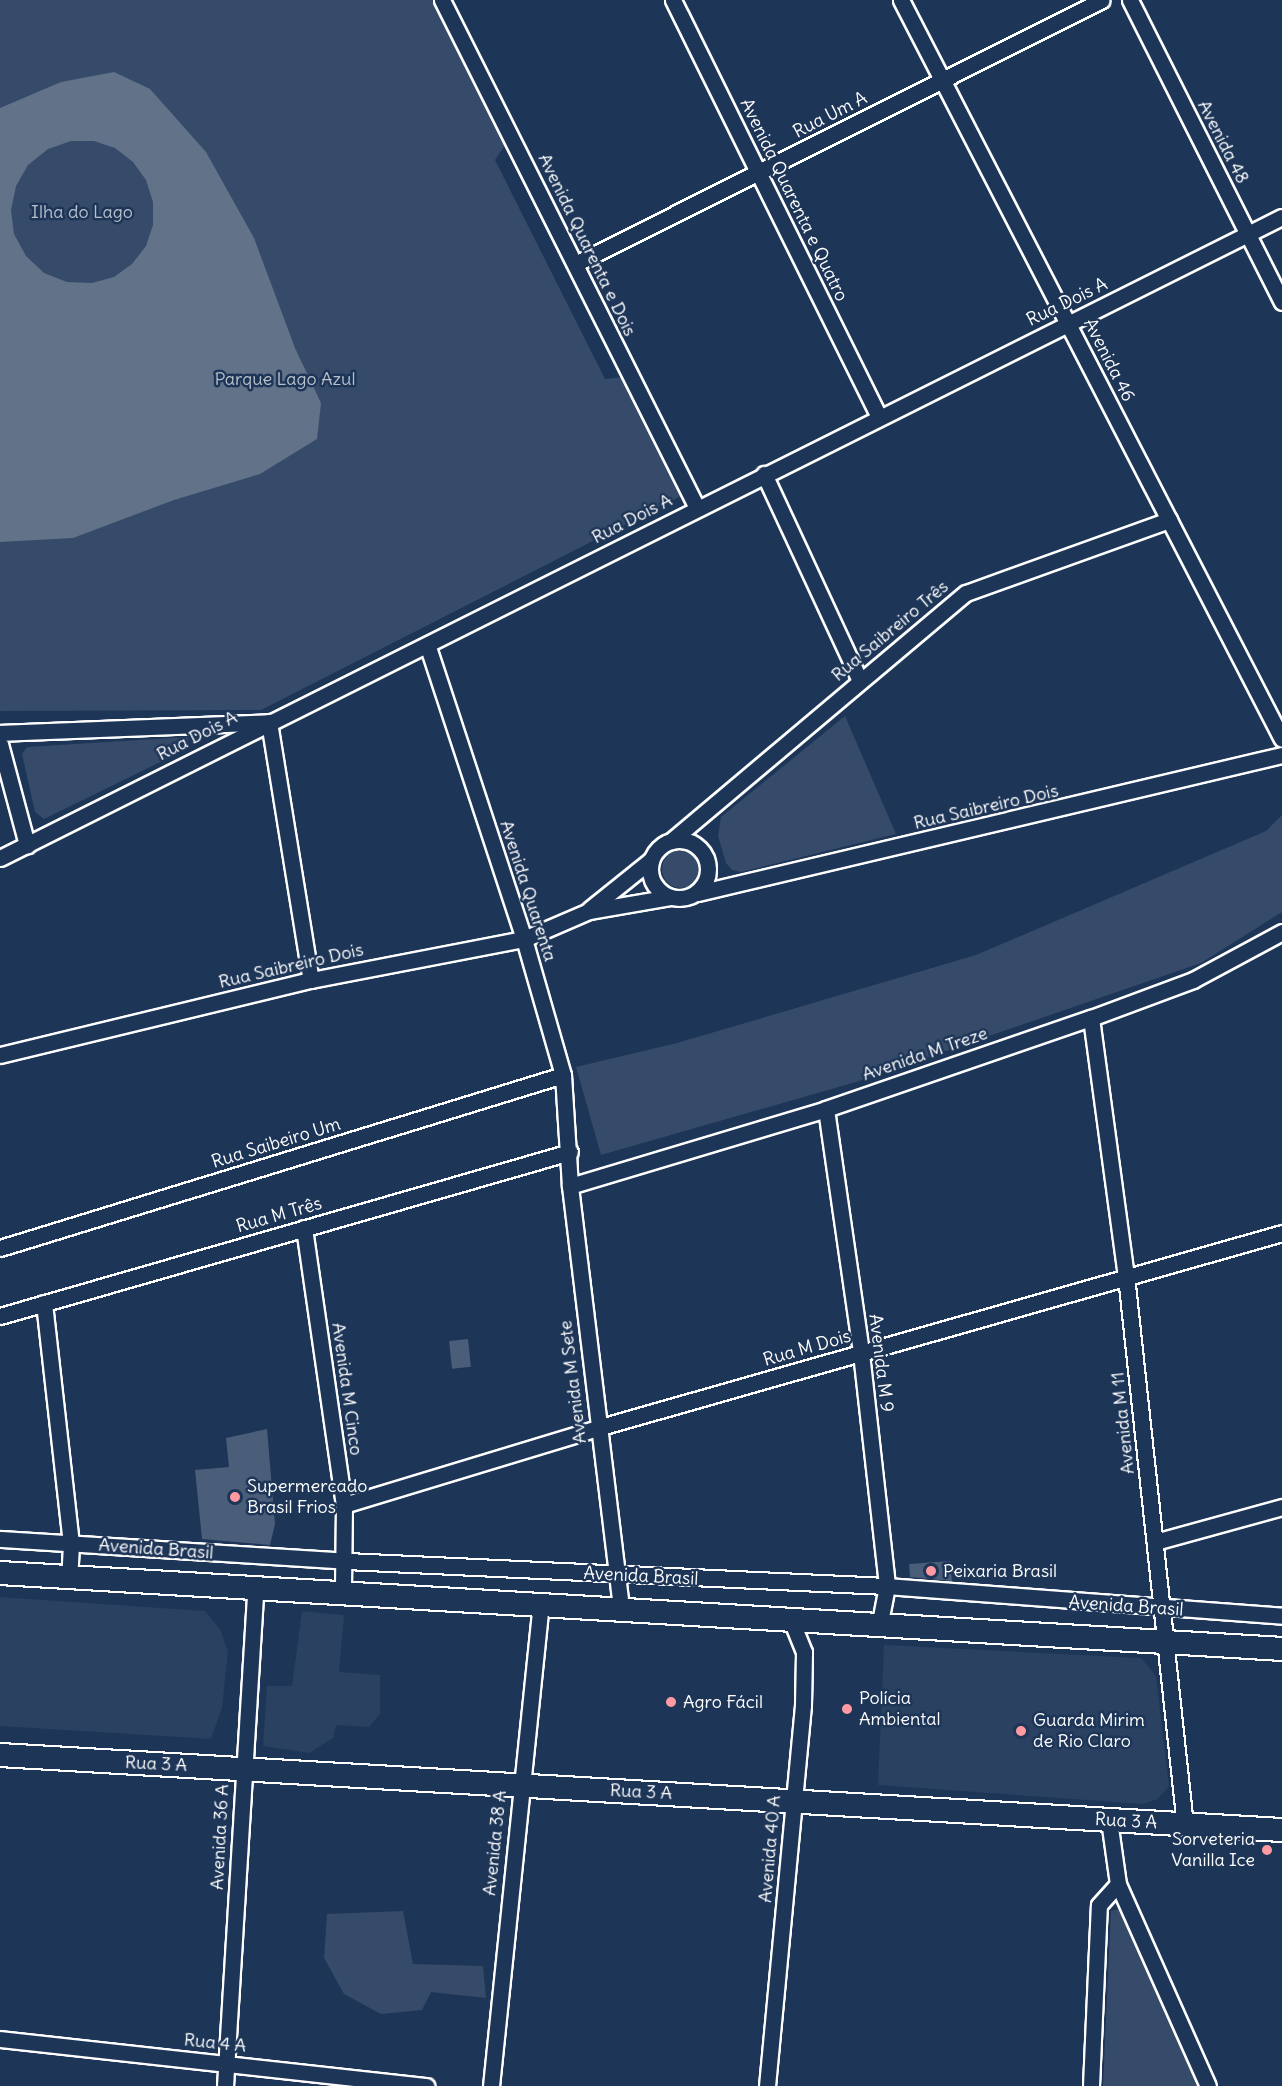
<!DOCTYPE html>
<html>
<head>
<meta charset="utf-8">
<style>
  body { margin:0 }
  #map { position:relative; width:1282px; height:2086px; overflow:hidden; background:#1d3557; font-family:Delius,sans-serif }
  div>[style] { position:absolute }
  .built>* { inset:0; background:#2a4161 }
  .green>* { inset:0; background:#364b69 }
  .round { border-radius:50% }
  .water>* { inset:0; background:#617289 }
  .building>* { inset:0; background:#4a5d79; transform-origin:0 0 }
  .roads { filter:drop-shadow(2px 0 #fff) drop-shadow(-2px 0 #fff) drop-shadow(0 2px #fff) drop-shadow(0 -2px #fff) }
  .minor>* { height:15px; margin:-7.5px; padding:0 7.5px; transform-origin:7.5px; border-radius:7.5px; background:#1d3557 }
  .minor>.ring { margin:-7.5px; padding:0; box-sizing:content-box; background:none; border:15px solid #1d3557; border-radius:50% }
  .primary>* { height:22px; margin:-11px; padding:0 11px; transform-origin:11px; border-radius:11px; background:#1d3557 }
  .dots>* { width:16px; height:16px; translate:-50% -50%; box-sizing:border-box; border:3px solid #1d3557; border-radius:50% }
  span { translate:-50% -50%; white-space:nowrap; text-align:center; line-height:1.15; -webkit-text-stroke:5px #1d3557; paint-order:stroke }
  .street-label { font-size:18px; color:#fff }
  .park-label { font-size:18px; color:#b9c0ca }
  .poi-label { font-size:18px; color:#fff }
  .left { translate:0 -50%; text-align:left }
  .right { translate:-100% -50%; text-align:right }
</style>
</head>
<body>
<div id="map">
  <div class="built">
    <div style="clip-path:polygon(0 1597px,205px 1611px,220px 1629px,228px 1651px,222px 1708px,211px 1739px,0 1726px)"></div>
    <div style="clip-path:polygon(302px 1611px,344px 1615px,339px 1672px,380px 1675px,380px 1714px,369px 1727px,336px 1725px,333px 1738px,309px 1753px,263px 1746px,267px 1686px,292px 1686px)"></div>
    <div style="clip-path:polygon(884px 1645px,1141px 1658px,1156px 1676px,1169px 1786px,1158px 1799px,1143px 1804px,878px 1785px)"></div>
  </div>
  <div class="green">
    <div style="clip-path:polygon(0 0,435px 0,507px 142px,495px 160px,605px 379px,623px 377px,683px 495px,261px 710px,0 711px)"></div>
    <div style="clip-path:polygon(845px 716px,896px 834px,741px 872px,732px 870px,726px 863px,718px 836px,721px 817px)"></div>
    <div style="clip-path:polygon(188px 737px,189px 748px,44px 819px,35px 812px,22px 754px,27px 747px)"></div>
    <div style="clip-path:polygon(1282px 815px,1282px 912px,1201px 963px,856px 1082px,601px 1155px,576px 1067px,677px 1043px,976px 955px,1266px 831px)"></div>
    <div class="round" style="left:662px;top:850px;width:38px;height:38px"></div>
    <div style="clip-path:polygon(1123px 1908px,1197px 2086px,1103px 2086px,1111px 1911px)"></div>
    <div style="clip-path:polygon(403px 1911px,413px 1964px,483px 1966px,486px 1998px,431px 1992px,422px 2010px,381px 2014px,344px 1994px,324px 1958px,327px 1914px)"></div>
  </div>
  <div class="water">
    <div style="clip-path:polygon(evenodd,114px 72px,150px 89px,206px 152px,254px 238px,295px 348px,321px 403px,317px 439px,260px 474px,174px 500px,73px 538px,0 542px,0 108px,61px 82px,114px 72px,71px 141px,94px 141px,115px 148px,133px 162px,146px 180px,153px 202px,153px 225px,146px 246px,132px 264px,114px 277px,92px 283px,67px 282px,44px 273px,26px 256px,14px 234px,11px 210px,16px 186px,28px 165px,48px 149px,71px 141px)"></div>
  </div>
  <div class="building">
    <div style="left:468px;top:1339px;width:28px;height:19px;rotate:84deg"></div>
    <div style="clip-path:polygon(267px 1429px,275px 1524px,270px 1545px,202px 1539px,195px 1470px,229px 1467px,226px 1438px)"></div>
    <div style="clip-path:polygon(950px 1561px,952px 1581px,910px 1577px,909px 1564px)"></div>
  </div>
  <div class="roads">
    <div class="minor">
      <div style="left:442px;top:0;width:568px;rotate:63.34deg"></div>
      <div style="left:673px;top:0;width:465px;rotate:63.7deg"></div>
      <div style="left:901px;top:0;width:831px;rotate:62.73deg"></div>
      <div style="left:1130px;top:0;width:338px;rotate:63.3deg"></div>
      <div style="left:575px;top:264px;width:589px;rotate:-26.61deg"></div>
      <div style="left:764px;top:474px;width:228px;rotate:65.1deg"></div>
      <div style="left:428px;top:647px;width:307px;rotate:71.8deg"></div>
      <div style="left:524px;top:939px;width:141px;rotate:74deg"></div>
      <div style="left:563px;top:1075px;width:111px;rotate:86.4deg"></div>
      <div style="left:570px;top:1186px;width:425px;rotate:83.1deg"></div>
      <div style="left:0;top:733px;width:269px;rotate:-2.3deg"></div>
      <div style="left:269px;top:722px;width:261px;rotate:80.8deg"></div>
      <div style="left:0;top:744px;width:105px;rotate:75deg"></div>
      <div class="ring" style="left:650px;top:840px;width:43px;height:43px"></div>
      <div style="left:671px;top:841px;width:385px;rotate:-40.1deg"></div>
      <div style="left:966px;top:593px;width:216px;rotate:-19.8deg"></div>
      <div style="left:0;top:858px;width:1433px;rotate:-26.57deg"></div>
      <div style="left:698px;top:893px;width:600px;rotate:-13.3deg"></div>
      <div style="left:590px;top:909px;width:78px;rotate:-38.8deg"></div>
      <div style="left:1091px;top:1018px;width:260px;rotate:82.3deg"></div>
      <div style="left:1126px;top:1276px;width:552px;rotate:83.87deg"></div>
      <div style="left:0;top:1055px;width:320px;rotate:-13.6deg"></div>
      <div style="left:311px;top:980px;width:217px;rotate:-10.9deg"></div>
      <div style="left:524px;top:939px;width:71px;rotate:-23.3deg"></div>
      <div style="left:589px;top:911px;width:82px;rotate:-9.8deg"></div>
      <div style="left:826px;top:1109px;width:246px;rotate:81.8deg"></div>
      <div style="left:861px;top:1353px;width:234px;rotate:83.6deg"></div>
      <div style="left:887px;top:1586px;width:38px;rotate:101deg"></div>
      <div style="left:570px;top:1186px;width:267px;rotate:-16.7deg"></div>
      <div style="left:826px;top:1109px;width:280px;rotate:-19deg"></div>
      <div style="left:1091px;top:1018px;width:109px;rotate:-20.4deg"></div>
      <div style="left:1193px;top:980px;width:101px;rotate:-28.3deg"></div>
      <div style="left:304px;top:1228px;width:280px;rotate:81.8deg"></div>
      <div style="left:344px;top:1505px;width:87px;rotate:90.7deg"></div>
      <div style="left:0;top:1248px;width:589px;rotate:-17.08deg"></div>
      <div style="left:44px;top:1303px;width:243px;rotate:83.6deg"></div>
      <div style="left:71px;top:1544px;width:34px;rotate:93deg"></div>
      <div style="left:0;top:1316px;width:593px;rotate:-16.05deg"></div>
      <div style="left:344px;top:1505px;width:264px;rotate:-16.9deg"></div>
      <div style="left:597px;top:1428px;width:712px;rotate:-15.89deg"></div>
      <div style="left:0;top:1539px;width:347px;rotate:3.6deg"></div>
      <div style="left:346px;top:1561px;width:542px;rotate:2.65deg"></div>
      <div style="left:887px;top:1586px;width:396px;rotate:4.3deg"></div>
      <div style="left:1155px;top:1542px;width:132px;rotate:-15.4deg"></div>
      <div style="left:1109px;top:1820px;width:65px;rotate:82deg"></div>
      <div style="left:1118px;top:1884px;width:221px;rotate:66deg"></div>
      <div style="left:0;top:2039px;width:429px;rotate:6.3deg"></div>
      <div style="left:225px;top:2086px;width:497px;rotate:-86.5deg"></div>
      <div style="left:491px;top:2086px;width:486px;rotate:-84.1deg"></div>
      <div style="left:767px;top:2086px;width:383px;rotate:-84.6deg"></div>
      <div style="left:803px;top:1705px;width:53px;rotate:-88.9deg"></div>
      <div style="left:804px;top:1652px;width:37px;rotate:-112deg"></div>
      <div style="left:1091px;top:2086px;width:181px;rotate:-87.5deg"></div>
      <div style="left:1099px;top:1905px;width:28px;rotate:-48deg"></div>
    </div>
    <div class="primary">
      <div style="left:0;top:1573px;width:1284px;rotate:3.39deg"></div>
      <div style="left:0;top:1755px;width:1284px;rotate:3.35deg"></div>
    </div>
  </div>
  <div class="dots">
    <div style="left:235px;top:1497px;background:#ff9aa2"></div>
    <div style="left:931px;top:1571px;background:#ff9aa2"></div>
    <div style="left:671px;top:1702px;background:#ff9aa2"></div>
    <div style="left:847px;top:1709px;background:#ff9aa2"></div>
    <div style="left:1021px;top:1731px;background:#ff9aa2"></div>
    <div style="left:1267px;top:1850px;background:#ff9aa2"></div>
  </div>
  <div class="street-label">
    <span style="left:830px;top:115px;rotate:-27deg">Rua Um A</span>
    <span style="left:1223px;top:142px;rotate:63deg">Avenida 48</span>
    <span style="left:794px;top:200px;rotate:64deg">Avenida Quarenta e Quatro</span>
    <span style="left:587px;top:245px;rotate:64deg">Avenida Quarenta e Dois</span>
    <span style="left:1067px;top:302px;rotate:-26deg">Rua Dois A</span>
    <span style="left:1109px;top:360px;rotate:63deg">Avenida 46</span>
    <span style="left:632px;top:519px;rotate:-27deg">Rua Dois A</span>
    <span style="left:890px;top:631px;rotate:-40deg">Rua Saibreiro Três</span>
    <span style="left:197px;top:736px;rotate:-27deg">Rua Dois A</span>
    <span style="left:986px;top:807px;rotate:-13deg">Rua Saibreiro Dois</span>
    <span style="left:528px;top:891px;rotate:72deg">Avenida Quarenta</span>
    <span style="left:291px;top:966px;rotate:-13deg">Rua Saibreiro Dois</span>
    <span style="left:925px;top:1054px;rotate:-19deg">Avenida M Treze</span>
    <span style="left:276px;top:1143px;rotate:-17deg">Rua Saibeiro Um</span>
    <span style="left:279px;top:1215px;rotate:-16deg">Rua M Três</span>
    <span style="left:807px;top:1348px;rotate:-16deg">Rua M Dois</span>
    <span style="left:881px;top:1363px;rotate:83deg">Avenida M 9</span>
    <span style="left:573px;top:1382px;rotate:-97deg">Avenida M Sete</span>
    <span style="left:347px;top:1389px;rotate:82deg">Avenida M Cinco</span>
    <span style="left:1123px;top:1423px;rotate:-96deg">Avenida M 11</span>
    <span style="left:156px;top:1549px;rotate:4deg">Avenida Brasil</span>
    <span style="left:641px;top:1576px;rotate:3deg">Avenida Brasil</span>
    <span style="left:1126px;top:1606px;rotate:4deg">Avenida Brasil</span>
    <span style="left:156px;top:1764px;rotate:3deg">Rua 3 A</span>
    <span style="left:641px;top:1792px;rotate:3deg">Rua 3 A</span>
    <span style="left:1126px;top:1821px;rotate:3deg">Rua 3 A</span>
    <span style="left:220px;top:1837px;rotate:-87deg">Avenida 36 A</span>
    <span style="left:495px;top:1843px;rotate:-84deg">Avenida 38 A</span>
    <span style="left:770px;top:1849px;rotate:-85deg">Avenida 40 A</span>
    <span style="left:215px;top:2043px;rotate:6deg">Rua 4 A</span>
  </div>
  <div class="park-label">
    <span style="left:82px;top:212px">Ilha do Lago</span>
    <span style="left:285px;top:379px">Parque Lago Azul</span>
  </div>
  <div class="poi-label">
    <span class="left" style="left:247px;top:1497px">Supermercado<br>Brasil Frios</span>
    <span class="left" style="left:943px;top:1571px">Peixaria Brasil</span>
    <span class="left" style="left:859px;top:1709px">Polícia<br>Ambiental</span>
    <span class="left" style="left:683px;top:1702px">Agro Fácil</span>
    <span class="left" style="left:1033px;top:1731px">Guarda Mirim<br>de Rio Claro</span>
    <span class="right" style="left:1255px;top:1850px">Sorveteria<br>Vanilla Ice</span>
  </div>
</div>
</body>
</html>
